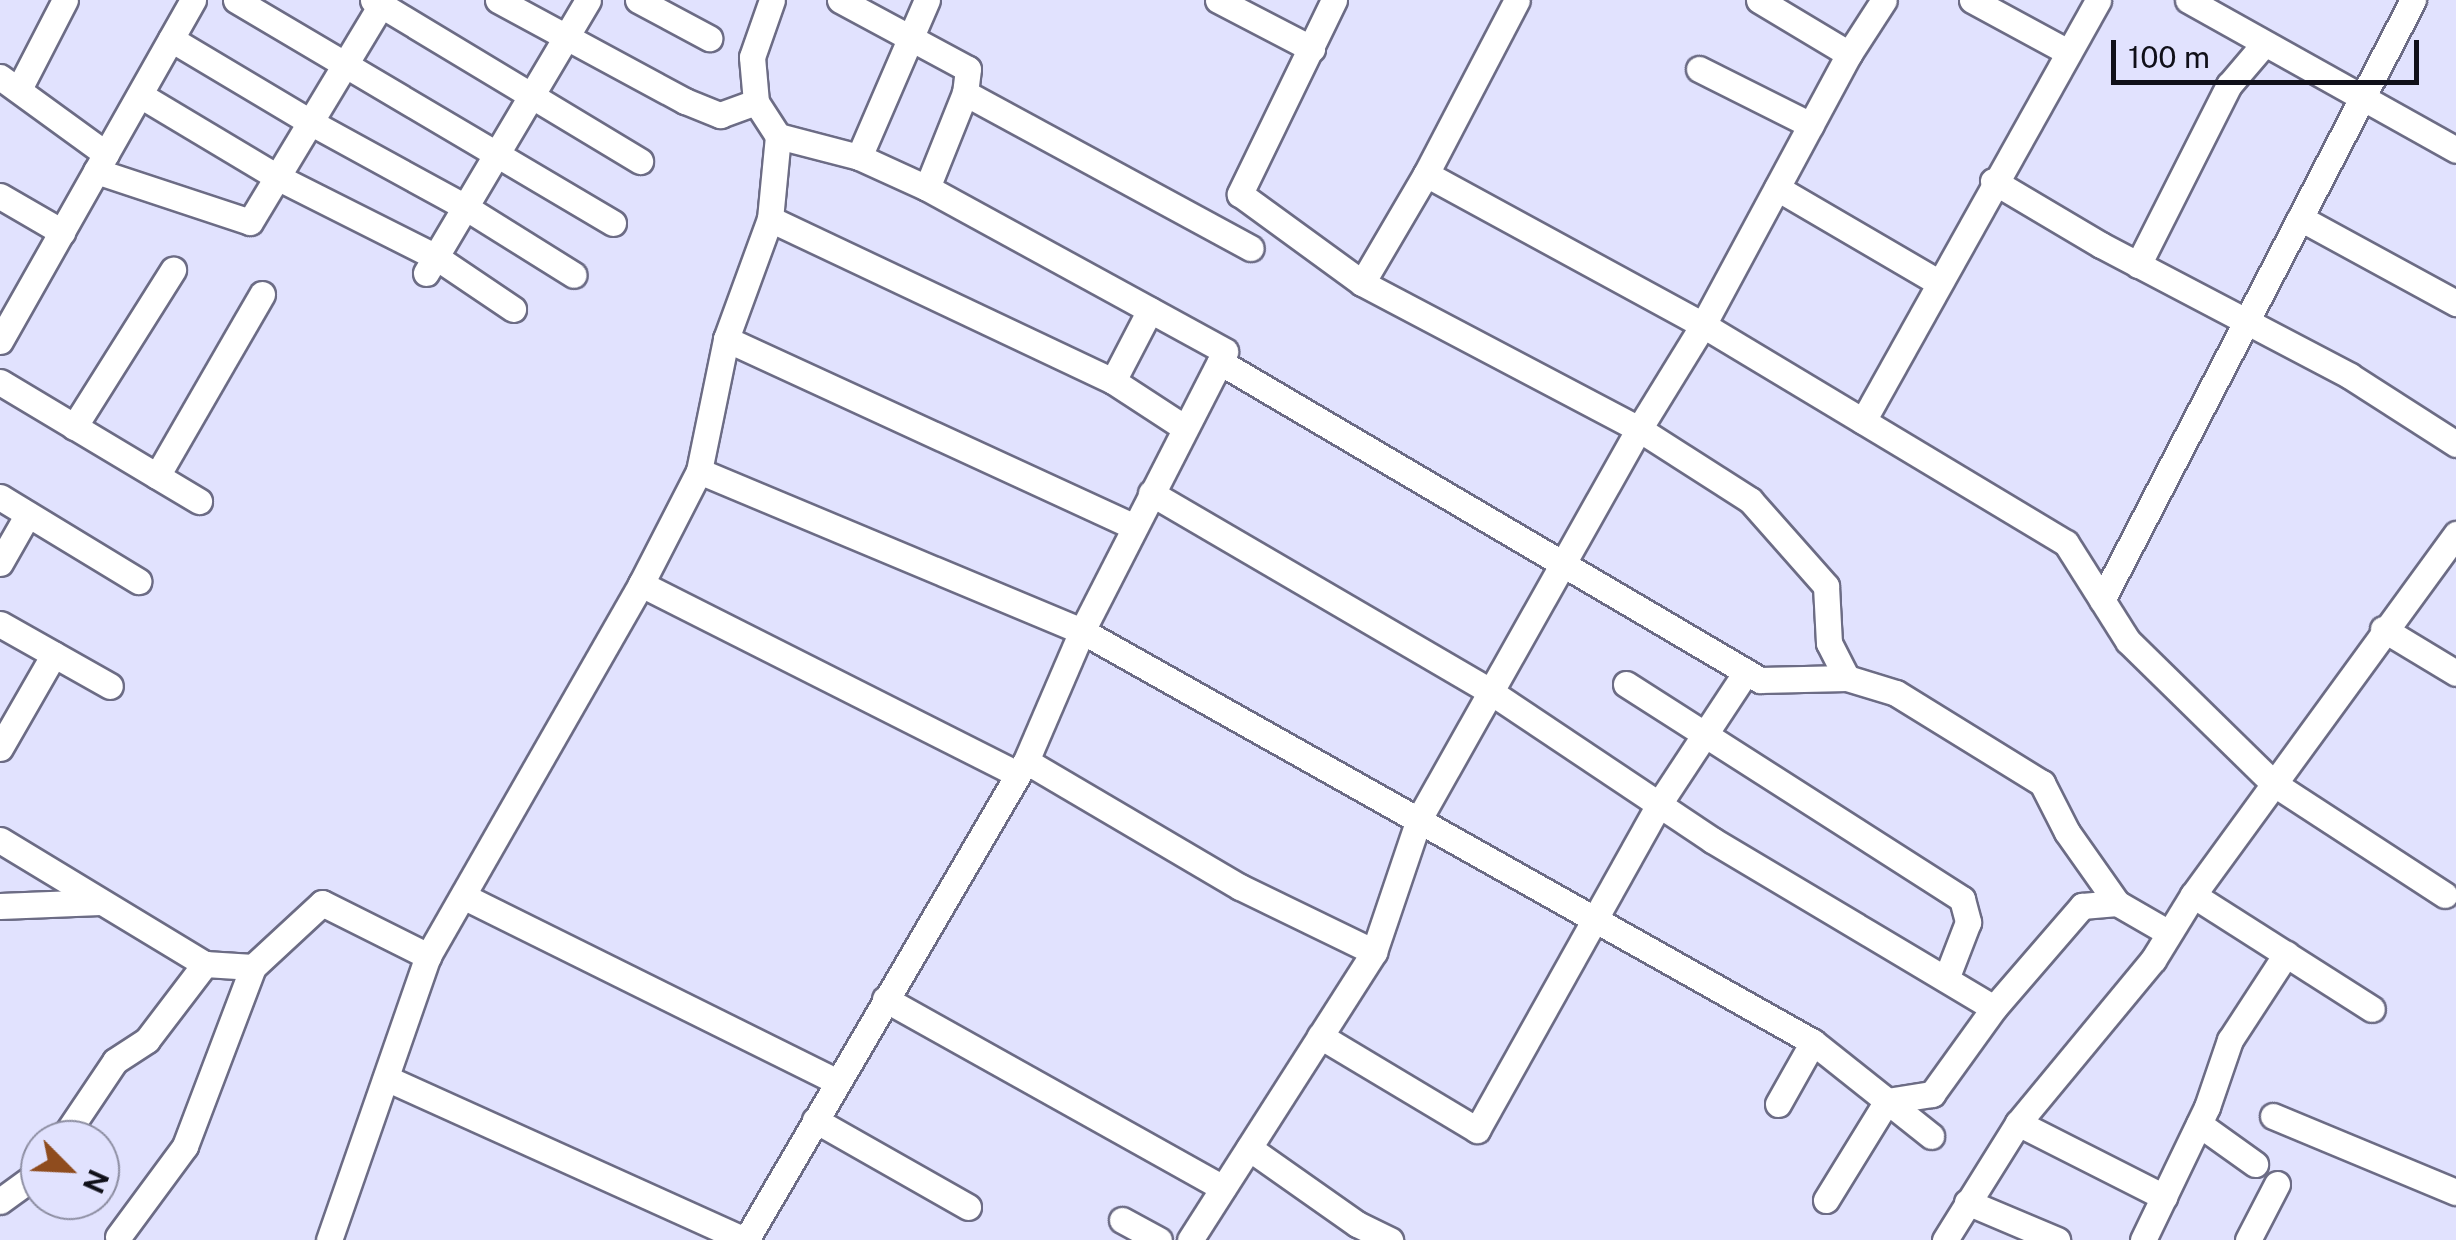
<!DOCTYPE html>
<html>
<head>
<meta charset="utf-8">
<style>
  body { margin:0 }
  #map { position:relative; width:2456px; height:1240px; overflow:hidden; background:#e1e2fe; font-family:"Public Sans",sans-serif }
  div>[style] { position:absolute }
  .roads { filter:drop-shadow(2px 0 #6c6c85) drop-shadow(-2px 0 #6c6c85) drop-shadow(0 2px #6c6c85) drop-shadow(0 -2px #6c6c85) }
  .minor>* { height:25px; margin:-12.5px; padding:0 12.5px; transform-origin:12.5px; border-radius:12.5px; background:#fff }
  span { translate:-50% -50%; white-space:nowrap; text-align:center; line-height:1.15; -webkit-text-stroke:8px #e1e2fe; paint-order:stroke }
  .north { position:absolute; left:20px; top:1120px; width:100px; height:100px; box-sizing:border-box; background:#e1e2fe; border:2px solid #8d8ea2; border-radius:50%; rotate:114deg; font-size:28px; font-weight:700; line-height:40px; text-align:center; color:#101019 }
  .north::after { content:''; display:block; margin:auto; width:35px; height:45px; background:#8f4c1e; clip-path:polygon(50% 0,100% 100%,50% 72%,0 100%) }
  .scale { position:absolute; left:2111px; top:40px; width:308px; height:45px; box-sizing:border-box; border:5px solid #101019; border-top:0; padding-left:12px; font-size:30px; line-height:35px; white-space:nowrap; color:#101019; -webkit-text-stroke:8px #e1e2fe; paint-order:stroke }
</style>
</head>
<body>
<div id="map">
  <div class="roads">
    <div class="minor">
      <div style="left:236px;top:0;width:438px;rotate:30.6deg"></div>
      <div style="left:373px;top:0;width:312px;rotate:31.1deg"></div>
      <div style="left:498px;top:0;width:213px;rotate:28.4deg"></div>
      <div style="left:685px;top:101px;width:38px;rotate:22deg"></div>
      <div style="left:720px;top:115px;width:38px;rotate:-20deg"></div>
      <div style="left:638px;top:0;width:81px;rotate:28.2deg"></div>
      <div style="left:840px;top:0;width:145px;rotate:28.3deg"></div>
      <div style="left:968px;top:69px;width:24px;rotate:97deg"></div>
      <div style="left:965px;top:93px;width:102px;rotate:111.8deg"></div>
      <div style="left:1218px;top:0;width:106px;rotate:27.5deg"></div>
      <div style="left:1334px;top:0;width:216px;rotate:115.9deg"></div>
      <div style="left:1240px;top:194px;width:151px;rotate:36.1deg"></div>
      <div style="left:1362px;top:283px;width:313px;rotate:27.8deg"></div>
      <div style="left:1639px;top:429px;width:132px;rotate:32.6deg"></div>
      <div style="left:1750px;top:500px;width:115px;rotate:48.5deg"></div>
      <div style="left:1826px;top:586px;width:57px;rotate:87deg"></div>
      <div style="left:1829px;top:643px;width:39px;rotate:63deg"></div>
      <div style="left:1759px;top:0;width:105px;rotate:31deg"></div>
      <div style="left:1972px;top:0;width:107px;rotate:28.5deg"></div>
      <div style="left:2188px;top:0;width:307px;rotate:29.2deg"></div>
      <div style="left:171px;top:39px;width:162px;rotate:30.8deg"></div>
      <div style="left:310px;top:122px;width:177px;rotate:28.7deg"></div>
      <div style="left:465px;top:207px;width:128px;rotate:32deg"></div>
      <div style="left:1699px;top:69px;width:125px;rotate:26.6deg"></div>
      <div style="left:0;top:77px;width:131px;rotate:36deg"></div>
      <div style="left:19px;top:89px;width:100px;rotate:-62.7deg"></div>
      <div style="left:965px;top:93px;width:325px;rotate:28.5deg"></div>
      <div style="left:140px;top:95px;width:160px;rotate:30.9deg"></div>
      <div style="left:277px;top:177px;width:178px;rotate:26.7deg"></div>
      <div style="left:436px;top:257px;width:93px;rotate:34deg"></div>
      <div style="left:859px;top:157px;width:171px;rotate:-66.6deg"></div>
      <div style="left:96px;top:171px;width:162px;rotate:18.3deg"></div>
      <div style="left:250px;top:222px;width:259px;rotate:-58.9deg"></div>
      <div style="left:1426px;top:174px;width:315px;rotate:28.6deg"></div>
      <div style="left:1703px;top:325px;width:423px;rotate:31deg"></div>
      <div style="left:2066px;top:543px;width:116px;rotate:57.7deg"></div>
      <div style="left:2128px;top:641px;width:203px;rotate:44.4deg"></div>
      <div style="left:2273px;top:783px;width:205px;rotate:33.1deg"></div>
      <div style="left:1993px;top:181px;width:126px;rotate:30.7deg"></div>
      <div style="left:2101px;top:245px;width:281px;rotate:27.7deg"></div>
      <div style="left:2350px;top:376px;width:126px;rotate:32.7deg"></div>
      <div style="left:1777px;top:188px;width:186px;rotate:30.3deg"></div>
      <div style="left:0;top:196px;width:72px;rotate:30.1deg"></div>
      <div style="left:2300px;top:218px;width:178px;rotate:28.6deg"></div>
      <div style="left:770px;top:219px;width:379px;rotate:25.3deg"></div>
      <div style="left:1113px;top:381px;width:86px;rotate:33.1deg"></div>
      <div style="left:2138px;top:265px;width:202px;rotate:-63.2deg"></div>
      <div style="left:2229px;top:85px;width:54px;rotate:-49.5deg"></div>
      <div style="left:426px;top:273px;width:317px;rotate:-59.3deg"></div>
      <div style="left:1362px;top:283px;width:126px;rotate:-59.6deg"></div>
      <div style="left:1426px;top:174px;width:196px;rotate:-62.4deg"></div>
      <div style="left:726px;top:339px;width:449px;rotate:24.7deg"></div>
      <div style="left:0;top:341px;width:392px;rotate:-60.5deg"></div>
      <div style="left:1220px;top:362px;width:627px;rotate:30.49deg"></div>
      <div style="left:1760px;top:680px;width:87px;rotate:-1.3deg"></div>
      <div style="left:1847px;top:678px;width:51px;rotate:17deg"></div>
      <div style="left:1896px;top:693px;width:172px;rotate:31.7deg"></div>
      <div style="left:2042px;top:783px;width:55px;rotate:63deg"></div>
      <div style="left:2067px;top:832px;width:87px;rotate:54.8deg"></div>
      <div style="left:2117px;top:903px;width:60px;rotate:30deg"></div>
      <div style="left:1113px;top:381px;width:80px;rotate:-62.5deg"></div>
      <div style="left:0;top:382px;width:232px;rotate:30.9deg"></div>
      <div style="left:1863px;top:421px;width:482px;rotate:-60.8deg"></div>
      <div style="left:74px;top:427px;width:186px;rotate:-57.8deg"></div>
      <div style="left:699px;top:471px;width:415px;rotate:22.7deg"></div>
      <div style="left:1082px;top:631px;width:839px;rotate:29.35deg"></div>
      <div style="left:1813px;top:1042px;width:151px;rotate:38.5deg"></div>
      <div style="left:157px;top:476px;width:210px;rotate:-60deg"></div>
      <div style="left:1151px;top:493px;width:394px;rotate:30.3deg"></div>
      <div style="left:1491px;top:692px;width:266px;rotate:33.8deg"></div>
      <div style="left:1712px;top:840px;width:328px;rotate:30.8deg"></div>
      <div style="left:1994px;top:1008px;width:135px;rotate:-49.2deg"></div>
      <div style="left:2082px;top:906px;width:35px;rotate:-5deg"></div>
      <div style="left:0;top:497px;width:162px;rotate:31.3deg"></div>
      <div style="left:0;top:563px;width:56px;rotate:-60.3deg"></div>
      <div style="left:641px;top:584px;width:421px;rotate:26.8deg"></div>
      <div style="left:2102px;top:600px;width:676px;rotate:-62.6deg"></div>
      <div style="left:0;top:624px;width:126px;rotate:29.4deg"></div>
      <div style="left:2383px;top:629px;width:85px;rotate:31.1deg"></div>
      <div style="left:1626px;top:684px;width:399px;rotate:32.6deg"></div>
      <div style="left:1962px;top:899px;width:24px;rotate:75deg"></div>
      <div style="left:1968px;top:922px;width:61px;rotate:111.1deg"></div>
      <div style="left:0;top:748px;width:108px;rotate:-60.1deg"></div>
      <div style="left:1026px;top:761px;width:248px;rotate:30.5deg"></div>
      <div style="left:1240px;top:887px;width:149px;rotate:25.9deg"></div>
      <div style="left:0;top:840px;width:240px;rotate:31.2deg"></div>
      <div style="left:205px;top:964px;width:48px;rotate:3.6deg"></div>
      <div style="left:2193px;top:895px;width:212px;rotate:32.5deg"></div>
      <div style="left:463px;top:896px;width:418px;rotate:26.4deg"></div>
      <div style="left:0;top:906px;width:100px;rotate:-2.3deg"></div>
      <div style="left:885px;top:999px;width:387px;rotate:29.2deg"></div>
      <div style="left:1320px;top:1036px;width:183px;rotate:30.9deg"></div>
      <div style="left:1477px;top:1130px;width:373px;rotate:-60.8deg"></div>
      <div style="left:1659px;top:804px;width:158px;rotate:-56.6deg"></div>
      <div style="left:386px;top:1078px;width:393px;rotate:24.3deg"></div>
      <div style="left:1778px;top:1104px;width:71px;rotate:-60.6deg"></div>
      <div style="left:2273px;top:1116px;width:198px;rotate:22.6deg"></div>
      <div style="left:815px;top:1120px;width:176px;rotate:29.6deg"></div>
      <div style="left:2018px;top:1123px;width:164px;rotate:26.9deg"></div>
      <div style="left:2199px;top:1124px;width:69px;rotate:35.5deg"></div>
      <div style="left:62px;top:1140px;width:95px;rotate:-56.1deg"></div>
      <div style="left:115px;top:1061px;width:38px;rotate:-33deg"></div>
      <div style="left:147px;top:1040px;width:96px;rotate:-52.7deg"></div>
      <div style="left:1249px;top:1148px;width:132px;rotate:35.1deg"></div>
      <div style="left:1357px;top:1224px;width:37px;rotate:26deg"></div>
      <div style="left:1826px;top:1200px;width:116px;rotate:-58.4deg"></div>
      <div style="left:1887px;top:1101px;width:46px;rotate:-8.8deg"></div>
      <div style="left:1932px;top:1094px;width:106px;rotate:-54.2deg"></div>
      <div style="left:0;top:1201px;width:49px;rotate:-35.9deg"></div>
      <div style="left:1967px;top:1202px;width:98px;rotate:22.9deg"></div>
      <div style="left:1122px;top:1220px;width:42px;rotate:28.4deg"></div>
      <div style="left:118px;top:1237px;width:113px;rotate:-53.6deg"></div>
      <div style="left:185px;top:1146px;width:191px;rotate:-69.2deg"></div>
      <div style="left:253px;top:967px;width:94px;rotate:-42.8deg"></div>
      <div style="left:322px;top:903px;width:119px;rotate:26.6deg"></div>
      <div style="left:329px;top:1240px;width:301px;rotate:-70.8deg"></div>
      <div style="left:428px;top:956px;width:429px;rotate:-60.2deg"></div>
      <div style="left:641px;top:584px;width:127px;rotate:-62.8deg"></div>
      <div style="left:699px;top:471px;width:135px;rotate:-78.4deg"></div>
      <div style="left:726px;top:339px;width:128px;rotate:-69.9deg"></div>
      <div style="left:770px;top:219px;width:83px;rotate:-84.5deg"></div>
      <div style="left:778px;top:136px;width:40px;rotate:-122.9deg"></div>
      <div style="left:756px;top:102px;width:45px;rotate:-95.1deg"></div>
      <div style="left:752px;top:57px;width:60px;rotate:-70.7deg"></div>
      <div style="left:746px;top:1240px;width:555px;rotate:-59.69deg"></div>
      <div style="left:1026px;top:761px;width:142px;rotate:-66.7deg"></div>
      <div style="left:1082px;top:631px;width:314px;rotate:-62.9deg"></div>
      <div style="left:1225px;top:351px;width:340px;rotate:-151.3deg"></div>
      <div style="left:927px;top:188px;width:75px;rotate:-155.5deg"></div>
      <div style="left:859px;top:157px;width:84px;rotate:-165.5deg"></div>
      <div style="left:1190px;top:1240px;width:342px;rotate:-57.4deg"></div>
      <div style="left:1374px;top:952px;width:140px;rotate:-71.3deg"></div>
      <div style="left:1419px;top:819px;width:448px;rotate:-60.6deg"></div>
      <div style="left:1639px;top:429px;width:122px;rotate:-58.4deg"></div>
      <div style="left:1703px;top:325px;width:308px;rotate:-61.7deg"></div>
      <div style="left:1849px;top:54px;width:64px;rotate:-57.1deg"></div>
      <div style="left:1945px;top:1240px;width:138px;rotate:-58deg"></div>
      <div style="left:2018px;top:1123px;width:212px;rotate:-50.4deg"></div>
      <div style="left:2153px;top:960px;width:76px;rotate:-58.4deg"></div>
      <div style="left:2193px;top:895px;width:447px;rotate:-53.9deg"></div>
      <div style="left:2143px;top:1240px;width:148px;rotate:-64.3deg"></div>
      <div style="left:2207px;top:1107px;width:71px;rotate:-71.1deg"></div>
      <div style="left:2230px;top:1040px;width:103px;rotate:-56.9deg"></div>
      <div style="left:2248px;top:1240px;width:63px;rotate:-62.6deg"></div>
    </div>
  </div>
  <div class="north">N</div>
  <div class="scale">100 m</div>
</div>
</body>
</html>
